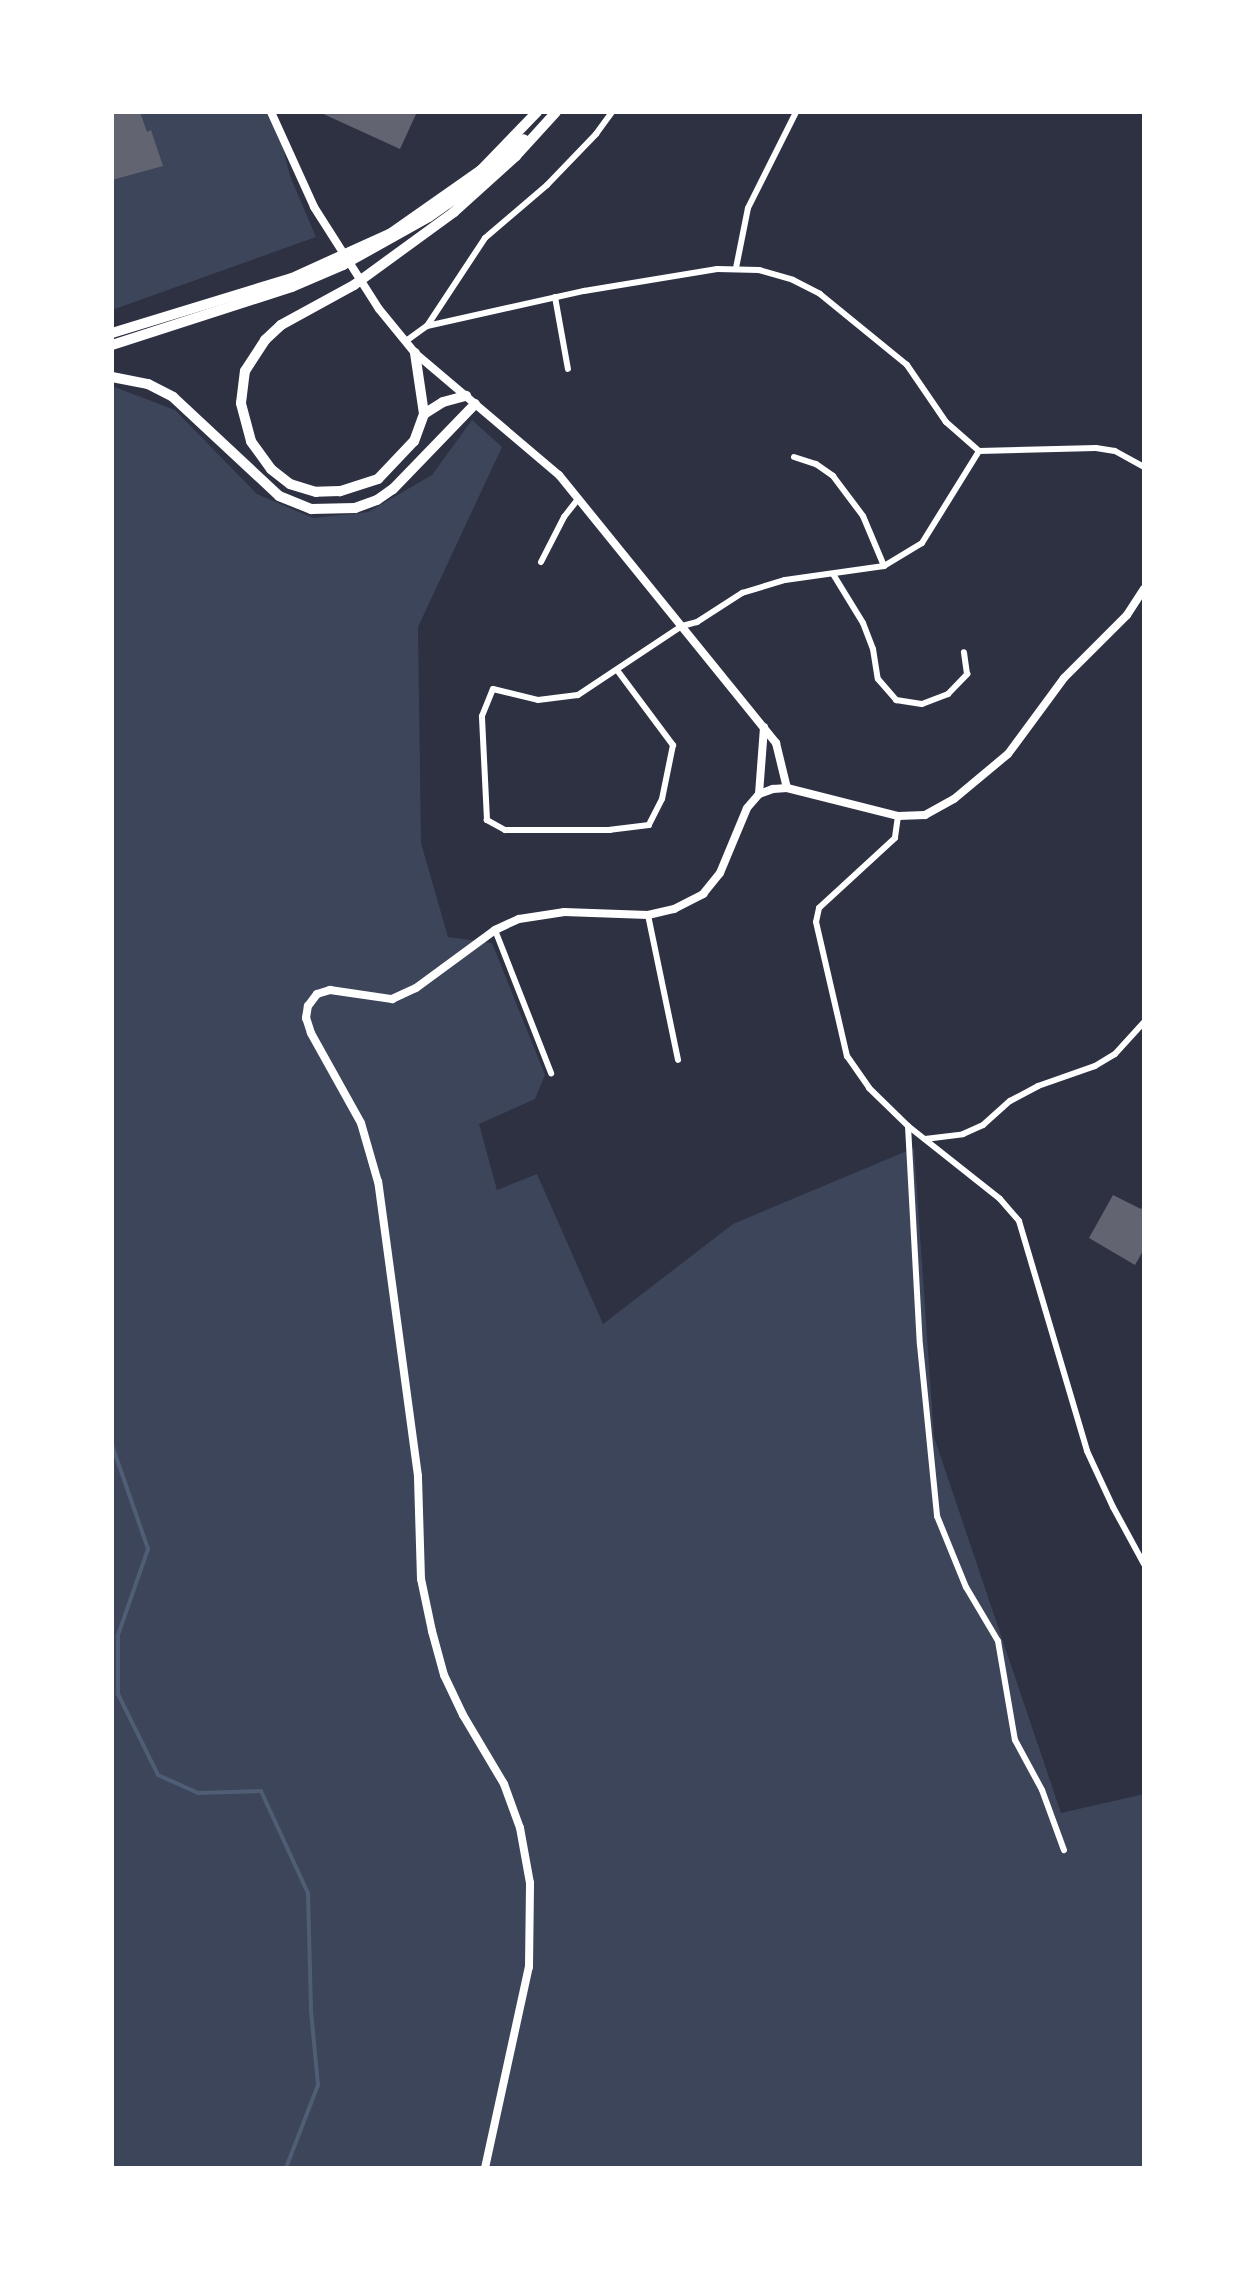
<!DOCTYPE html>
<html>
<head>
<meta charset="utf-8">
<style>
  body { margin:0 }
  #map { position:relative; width:1256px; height:2280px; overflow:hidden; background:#2d3142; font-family:Rubik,sans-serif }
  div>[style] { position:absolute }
  .green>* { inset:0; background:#3c4559 }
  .stream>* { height:4px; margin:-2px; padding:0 2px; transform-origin:2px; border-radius:2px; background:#4f5d75 }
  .building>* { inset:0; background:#626471 }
  .minor>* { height:6px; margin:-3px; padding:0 3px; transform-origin:3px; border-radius:3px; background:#fff }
  .tertiary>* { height:8px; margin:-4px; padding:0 4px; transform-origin:4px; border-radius:4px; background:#fff }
  .trunk>* { height:10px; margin:-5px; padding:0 5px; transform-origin:5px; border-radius:5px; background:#fff }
  span { translate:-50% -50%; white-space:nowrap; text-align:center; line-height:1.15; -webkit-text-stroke:6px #fff; paint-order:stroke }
  .frame { position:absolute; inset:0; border:114px solid #fff; pointer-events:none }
</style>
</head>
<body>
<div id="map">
  <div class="green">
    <div style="clip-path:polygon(112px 112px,274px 112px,290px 176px,316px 237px,112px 310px)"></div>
    <div style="clip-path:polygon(112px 386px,175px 410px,257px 494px,313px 518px,368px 512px,432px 475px,472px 420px,502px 447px,418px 627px,421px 843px,448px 937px,492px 943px,545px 1075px,535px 1099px,479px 1124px,497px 1190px,537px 1174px,603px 1324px,733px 1224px,914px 1148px,934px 1437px,1061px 1813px,1144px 1794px,1144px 2168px,112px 2168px)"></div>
  </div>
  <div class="stream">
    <div style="left:112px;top:1445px;width:110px;rotate:70.9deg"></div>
    <div style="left:148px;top:1549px;width:91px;rotate:109.2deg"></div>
    <div style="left:118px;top:1635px;width:59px;rotate:90deg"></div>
    <div style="left:118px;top:1694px;width:90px;rotate:63.7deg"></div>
    <div style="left:158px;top:1775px;width:44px;rotate:24.2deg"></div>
    <div style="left:198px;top:1793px;width:63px;rotate:-1.8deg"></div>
    <div style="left:261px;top:1791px;width:112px;rotate:65.3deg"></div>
    <div style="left:308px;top:1893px;width:118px;rotate:88.5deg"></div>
    <div style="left:311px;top:2011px;width:74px;rotate:84.6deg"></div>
    <div style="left:318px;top:2085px;width:89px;rotate:111.1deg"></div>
  </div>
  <div class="building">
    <div style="clip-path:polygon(112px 112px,140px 112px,147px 132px,151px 130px,163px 166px,112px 180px)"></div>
    <div style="clip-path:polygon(319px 112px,417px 112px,400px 149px)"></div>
    <div style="clip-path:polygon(1113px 1195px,1141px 1209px,1144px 1204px,1144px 1249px,1135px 1265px,1089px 1238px)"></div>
  </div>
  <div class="minor">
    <div style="left:736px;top:268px;width:61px;rotate:-78.7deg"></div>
    <div style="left:748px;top:208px;width:107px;rotate:-63.4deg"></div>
    <div style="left:555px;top:297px;width:73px;rotate:79.8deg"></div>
    <div style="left:427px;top:326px;width:105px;rotate:-56.6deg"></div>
    <div style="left:485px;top:238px;width:82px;rotate:-40.5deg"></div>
    <div style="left:547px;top:185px;width:71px;rotate:-46.1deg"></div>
    <div style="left:596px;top:134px;width:27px;rotate:-54deg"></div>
    <div style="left:406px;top:341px;width:26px;rotate:-36deg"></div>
    <div style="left:427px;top:326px;width:161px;rotate:-12.6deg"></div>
    <div style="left:584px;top:291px;width:135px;rotate:-9.4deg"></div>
    <div style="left:717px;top:269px;width:42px;rotate:1.4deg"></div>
    <div style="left:759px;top:270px;width:35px;rotate:16deg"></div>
    <div style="left:793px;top:280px;width:30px;rotate:27deg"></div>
    <div style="left:820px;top:294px;width:112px;rotate:39.2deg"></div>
    <div style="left:907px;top:365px;width:69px;rotate:55.6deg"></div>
    <div style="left:946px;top:422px;width:44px;rotate:41.3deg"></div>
    <div style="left:979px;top:451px;width:117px;rotate:-1.5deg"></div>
    <div style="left:1096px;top:448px;width:19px;rotate:9deg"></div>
    <div style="left:1115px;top:451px;width:33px;rotate:29deg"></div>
    <div style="left:794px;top:457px;width:23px;rotate:18deg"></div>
    <div style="left:816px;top:464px;width:21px;rotate:35deg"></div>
    <div style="left:833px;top:476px;width:50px;rotate:53.1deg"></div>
    <div style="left:863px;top:516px;width:54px;rotate:67.2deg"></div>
    <div style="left:541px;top:562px;width:51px;rotate:-62.9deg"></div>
    <div style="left:564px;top:517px;width:23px;rotate:-52deg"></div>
    <div style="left:833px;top:574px;width:57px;rotate:58.5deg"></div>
    <div style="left:863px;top:623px;width:28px;rotate:69deg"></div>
    <div style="left:873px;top:649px;width:30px;rotate:81deg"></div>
    <div style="left:878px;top:679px;width:28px;rotate:49deg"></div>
    <div style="left:896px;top:700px;width:26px;rotate:9deg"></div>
    <div style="left:922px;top:704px;width:28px;rotate:-21deg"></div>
    <div style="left:948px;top:694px;width:28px;rotate:-46deg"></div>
    <div style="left:967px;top:674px;width:22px;rotate:-98deg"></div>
    <div style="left:617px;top:670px;width:94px;rotate:53.3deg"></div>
    <div style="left:673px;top:745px;width:55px;rotate:101.5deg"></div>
    <div style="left:662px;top:799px;width:29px;rotate:117deg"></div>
    <div style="left:649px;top:825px;width:39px;rotate:173deg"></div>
    <div style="left:610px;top:830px;width:105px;rotate:180deg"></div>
    <div style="left:505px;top:830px;width:21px;rotate:-151deg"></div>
    <div style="left:487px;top:820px;width:104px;rotate:-92.8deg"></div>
    <div style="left:482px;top:716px;width:29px;rotate:-68deg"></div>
    <div style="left:493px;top:689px;width:46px;rotate:13.7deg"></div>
    <div style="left:538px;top:700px;width:40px;rotate:-7.1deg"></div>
    <div style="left:578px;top:695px;width:125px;rotate:-33.6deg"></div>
    <div style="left:682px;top:626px;width:16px;rotate:-15deg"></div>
    <div style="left:697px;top:622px;width:54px;rotate:-32.8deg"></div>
    <div style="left:742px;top:593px;width:45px;rotate:-16.8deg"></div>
    <div style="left:785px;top:580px;width:100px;rotate:-8deg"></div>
    <div style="left:884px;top:566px;width:44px;rotate:-31.2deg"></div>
    <div style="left:922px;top:543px;width:108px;rotate:-58.2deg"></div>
    <div style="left:898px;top:816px;width:22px;rotate:98deg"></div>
    <div style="left:895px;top:838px;width:103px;rotate:137.4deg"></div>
    <div style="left:819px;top:908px;width:14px;rotate:102deg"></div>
    <div style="left:816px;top:922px;width:138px;rotate:77deg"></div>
    <div style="left:847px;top:1056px;width:39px;rotate:55deg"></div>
    <div style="left:869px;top:1088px;width:54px;rotate:44.3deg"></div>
    <div style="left:908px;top:1126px;width:117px;rotate:38.4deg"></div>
    <div style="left:1000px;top:1199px;width:29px;rotate:49deg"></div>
    <div style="left:1019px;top:1221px;width:240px;rotate:73.5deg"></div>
    <div style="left:1087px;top:1451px;width:62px;rotate:65.1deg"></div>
    <div style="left:1113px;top:1507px;width:65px;rotate:61.5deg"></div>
    <div style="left:648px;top:915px;width:148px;rotate:78.3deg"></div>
    <div style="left:495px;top:930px;width:154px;rotate:68.6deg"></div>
    <div style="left:908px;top:1126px;width:219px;rotate:86.9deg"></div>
    <div style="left:920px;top:1345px;width:172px;rotate:84.3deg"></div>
    <div style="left:937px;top:1516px;width:77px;rotate:67.8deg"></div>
    <div style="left:966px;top:1587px;width:63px;rotate:59.3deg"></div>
    <div style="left:998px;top:1641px;width:100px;rotate:80.3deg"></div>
    <div style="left:1015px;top:1740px;width:57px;rotate:61.6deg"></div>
    <div style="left:1042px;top:1790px;width:64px;rotate:69.9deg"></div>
    <div style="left:925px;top:1139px;width:38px;rotate:-7deg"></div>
    <div style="left:963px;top:1134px;width:22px;rotate:-24deg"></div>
    <div style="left:983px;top:1125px;width:36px;rotate:-42deg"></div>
    <div style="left:1010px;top:1101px;width:32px;rotate:-28deg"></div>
    <div style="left:1038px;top:1086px;width:60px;rotate:-19.3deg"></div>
    <div style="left:1095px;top:1066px;width:23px;rotate:-31deg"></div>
    <div style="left:1115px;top:1054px;width:43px;rotate:-47.8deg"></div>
  </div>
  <div class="tertiary">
    <div style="left:271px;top:112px;width:104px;rotate:65.6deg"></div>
    <div style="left:314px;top:207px;width:121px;rotate:57.5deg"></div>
    <div style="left:379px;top:309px;width:57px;rotate:50.7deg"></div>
    <div style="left:415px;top:353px;width:189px;rotate:40.3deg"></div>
    <div style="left:559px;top:475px;width:345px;rotate:51deg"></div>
    <div style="left:776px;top:743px;width:46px;rotate:76.3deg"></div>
    <div style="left:759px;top:794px;width:67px;rotate:-85.7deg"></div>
    <div style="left:485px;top:2168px;width:206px;rotate:-77.7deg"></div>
    <div style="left:529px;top:1967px;width:84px;rotate:-89.3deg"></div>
    <div style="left:530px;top:1883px;width:56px;rotate:-100.3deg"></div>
    <div style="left:520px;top:1828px;width:47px;rotate:-110deg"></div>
    <div style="left:504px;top:1784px;width:80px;rotate:-120.7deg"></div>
    <div style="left:463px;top:1715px;width:44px;rotate:-115.4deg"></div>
    <div style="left:444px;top:1675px;width:46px;rotate:-105.3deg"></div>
    <div style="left:432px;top:1631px;width:53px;rotate:-101.9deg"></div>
    <div style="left:421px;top:1579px;width:103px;rotate:-91.7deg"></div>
    <div style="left:418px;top:1476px;width:297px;rotate:-97.7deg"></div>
    <div style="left:378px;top:1182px;width:61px;rotate:-106.1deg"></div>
    <div style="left:361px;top:1123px;width:103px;rotate:-119.1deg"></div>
    <div style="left:311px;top:1033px;width:16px;rotate:-108deg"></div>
    <div style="left:306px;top:1018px;width:12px;rotate:-81deg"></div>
    <div style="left:308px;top:1006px;width:15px;rotate:-53deg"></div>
    <div style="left:317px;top:994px;width:14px;rotate:-17deg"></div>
    <div style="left:330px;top:990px;width:63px;rotate:8.3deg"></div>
    <div style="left:392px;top:999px;width:26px;rotate:-25deg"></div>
    <div style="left:416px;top:988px;width:98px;rotate:-36.3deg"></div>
    <div style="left:495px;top:930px;width:26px;rotate:-25deg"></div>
    <div style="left:519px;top:919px;width:46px;rotate:-8.8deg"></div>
    <div style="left:564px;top:912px;width:84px;rotate:2deg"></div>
    <div style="left:648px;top:915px;width:27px;rotate:-13deg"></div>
    <div style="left:674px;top:909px;width:33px;rotate:-27deg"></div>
    <div style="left:703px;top:894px;width:27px;rotate:-51deg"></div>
    <div style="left:720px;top:873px;width:70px;rotate:-67.4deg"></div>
    <div style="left:747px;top:808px;width:18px;rotate:-49deg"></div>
    <div style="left:759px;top:794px;width:15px;rotate:-20deg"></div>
    <div style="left:773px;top:789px;width:14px;rotate:-4deg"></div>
    <div style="left:787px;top:788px;width:114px;rotate:14.2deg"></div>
    <div style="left:898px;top:816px;width:27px;rotate:-2deg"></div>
    <div style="left:925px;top:815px;width:33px;rotate:-29deg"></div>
    <div style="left:954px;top:799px;width:70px;rotate:-39.8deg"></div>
    <div style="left:1008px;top:754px;width:94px;rotate:-53.6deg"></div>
    <div style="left:1064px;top:678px;width:89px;rotate:-45deg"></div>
    <div style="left:1127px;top:615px;width:31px;rotate:-57deg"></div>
  </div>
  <div class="trunk">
    <div style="left:112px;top:333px;width:188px;rotate:-17deg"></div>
    <div style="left:292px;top:278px;width:109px;rotate:-24.4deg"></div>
    <div style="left:391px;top:233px;width:110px;rotate:-35deg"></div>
    <div style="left:481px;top:170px;width:81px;rotate:-46deg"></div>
    <div style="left:112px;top:345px;width:189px;rotate:-17.9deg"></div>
    <div style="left:292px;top:287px;width:56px;rotate:-23.3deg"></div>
    <div style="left:343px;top:265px;width:98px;rotate:-29.2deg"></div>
    <div style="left:429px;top:217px;width:54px;rotate:-35.2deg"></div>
    <div style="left:473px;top:186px;width:69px;rotate:-42.7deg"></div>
    <div style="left:415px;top:353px;width:62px;rotate:81.6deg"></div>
    <div style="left:424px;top:414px;width:29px;rotate:110deg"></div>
    <div style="left:414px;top:441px;width:52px;rotate:133.5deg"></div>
    <div style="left:378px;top:479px;width:40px;rotate:162deg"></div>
    <div style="left:340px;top:491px;width:24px;rotate:178deg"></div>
    <div style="left:316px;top:492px;width:27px;rotate:-163deg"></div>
    <div style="left:290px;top:484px;width:24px;rotate:-142deg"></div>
    <div style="left:271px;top:469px;width:34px;rotate:-126deg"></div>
    <div style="left:251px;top:441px;width:39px;rotate:-105deg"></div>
    <div style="left:241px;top:403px;width:32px;rotate:-83deg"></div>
    <div style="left:245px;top:371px;width:37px;rotate:-57deg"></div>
    <div style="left:265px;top:340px;width:22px;rotate:-43deg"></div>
    <div style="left:281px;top:325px;width:83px;rotate:-28.7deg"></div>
    <div style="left:354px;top:285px;width:124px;rotate:-36.1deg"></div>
    <div style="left:454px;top:212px;width:84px;rotate:-42.1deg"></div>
    <div style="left:516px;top:156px;width:59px;rotate:-47.7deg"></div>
    <div style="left:112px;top:377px;width:37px;rotate:11deg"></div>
    <div style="left:148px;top:384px;width:28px;rotate:27deg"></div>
    <div style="left:173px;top:397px;width:145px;rotate:43deg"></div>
    <div style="left:279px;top:496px;width:35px;rotate:22deg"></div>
    <div style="left:311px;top:509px;width:44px;rotate:-1.3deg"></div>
    <div style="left:355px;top:508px;width:23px;rotate:-20deg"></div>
    <div style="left:377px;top:500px;width:19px;rotate:-35deg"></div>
    <div style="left:393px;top:489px;width:118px;rotate:-46deg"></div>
    <div style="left:424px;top:414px;width:22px;rotate:-32deg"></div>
    <div style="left:443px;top:402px;width:24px;rotate:-15deg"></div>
  </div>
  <div class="frame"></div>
</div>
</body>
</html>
